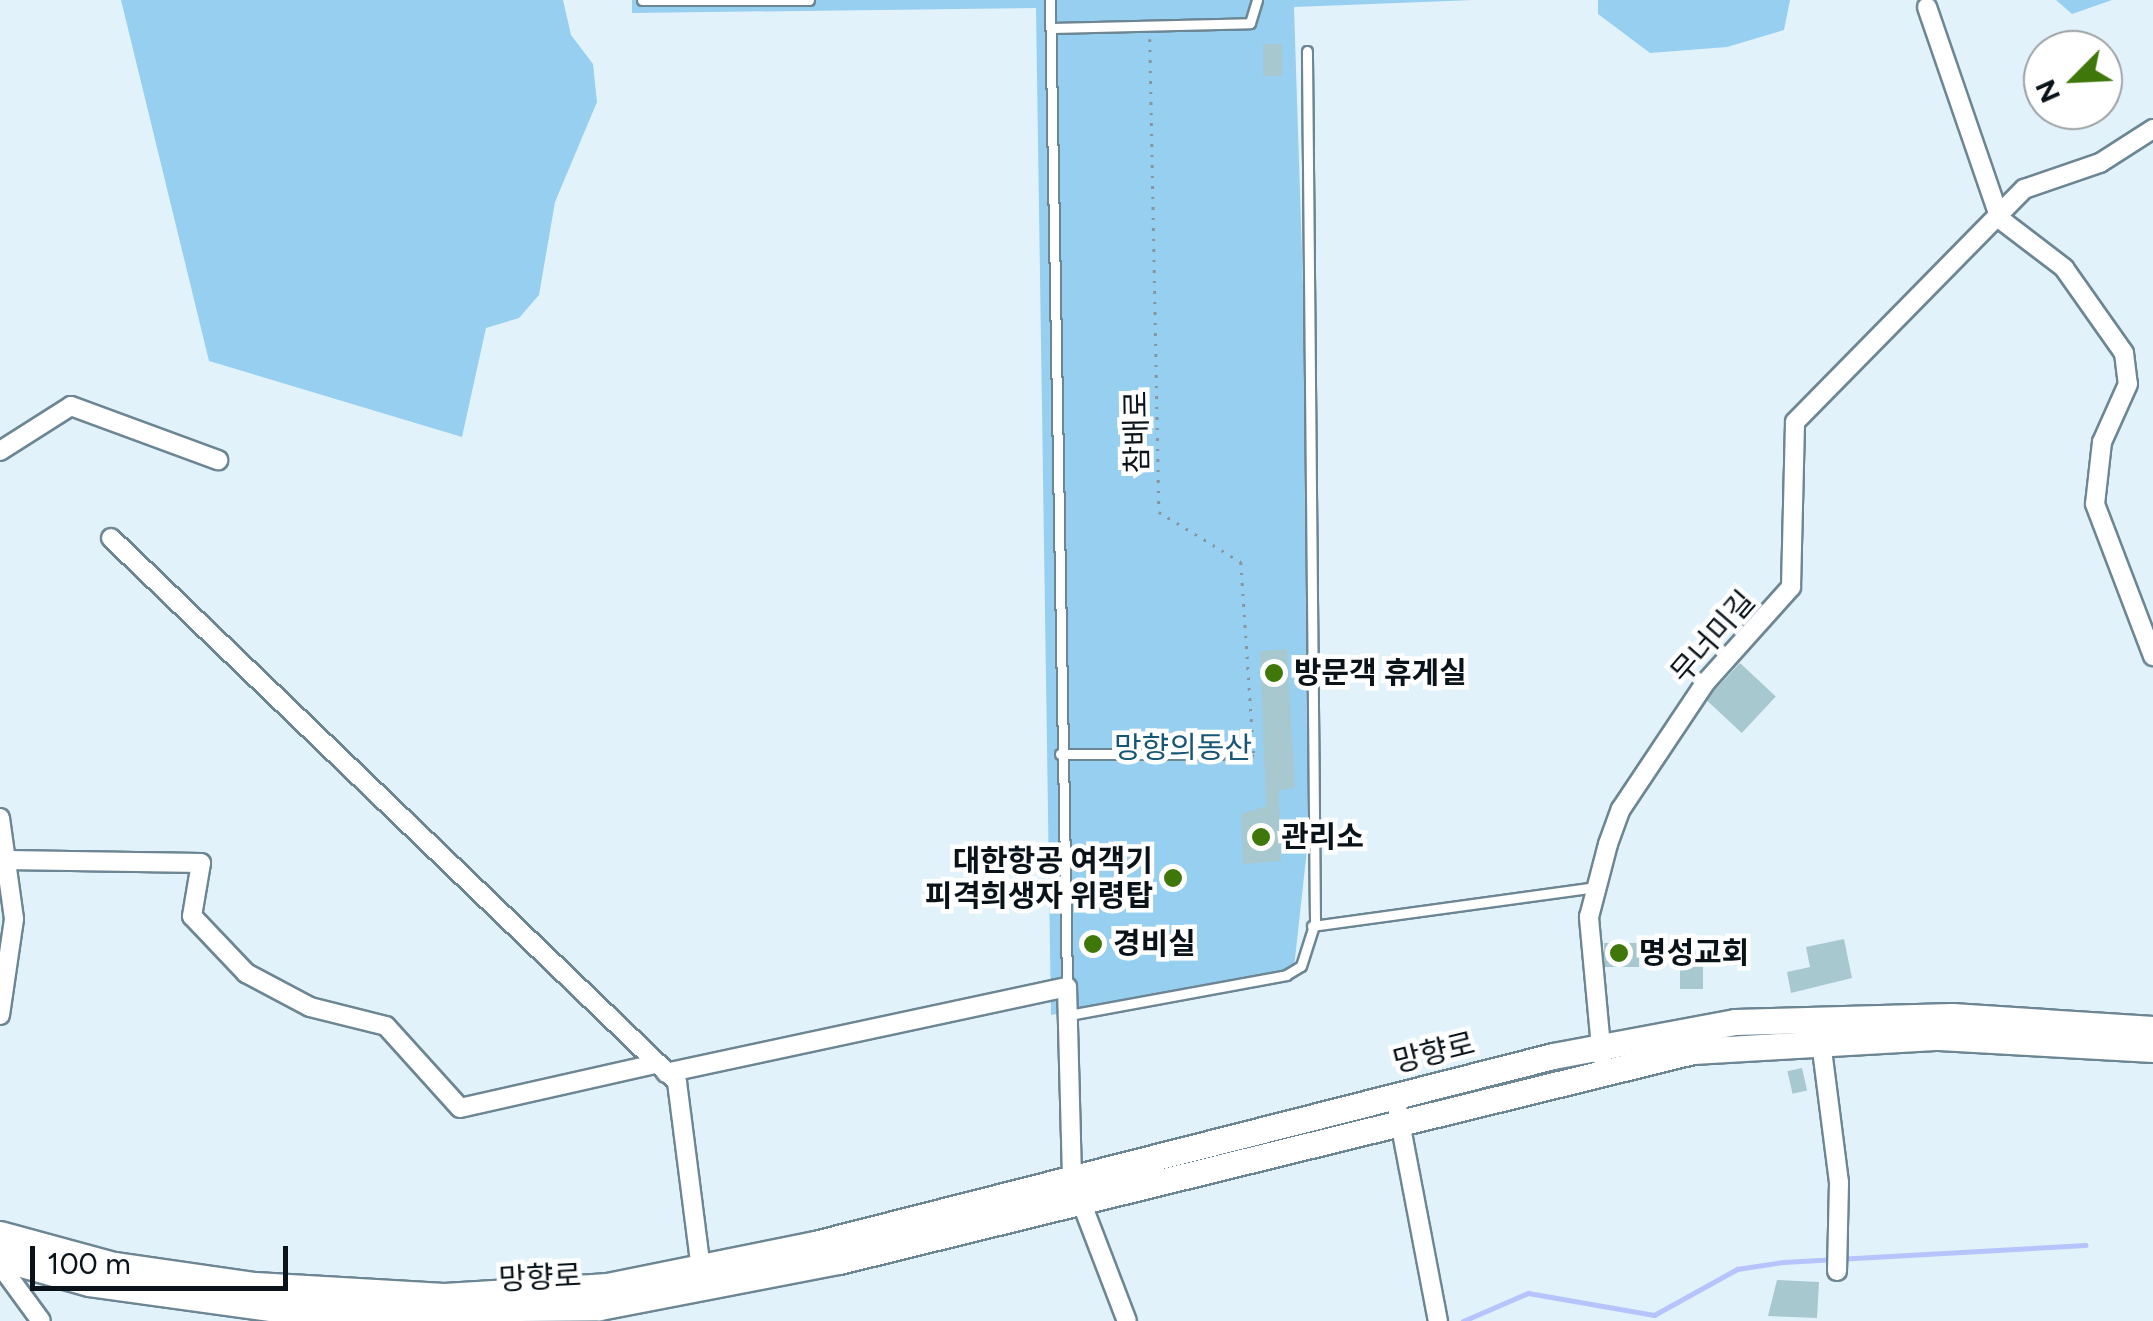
<!DOCTYPE html>
<html>
<head>
<meta charset="utf-8">
<style>
  body { margin:0 }
  #map { position:relative; width:2153px; height:1321px; overflow:hidden; background:#e2f2fb; font-family:Figtree,"Noto Sans KR",sans-serif }
  div>[style] { position:absolute }
  .green>* { inset:0; background:#97cff1 }
  .stream>* { height:5px; margin:-2.5px; padding:0 2.5px; transform-origin:2.5px; border-radius:2.5px; background:#b6c3fc }
  .building>* { inset:0; background:#a8c8d0; transform-origin:0 0 }
  .path>* { height:2.5px; margin-top:-1.25px; transform-origin:0; background:repeating-linear-gradient(90deg,#88959d 0 2.5px,transparent 0 10.5px) }
  .roads { filter:drop-shadow(2px 0 #6d8694) drop-shadow(-2px 0 #6d8694) drop-shadow(0 2px #6d8694) drop-shadow(0 -2px #6d8694) }
  .service>* { height:9px; margin:-4.5px; padding:0 4.5px; transform-origin:4.5px; border-radius:4.5px; background:#fff }
  .minor>* { height:18px; margin:-9px; padding:0 9px; transform-origin:9px; border-radius:9px; background:#fff }
  .secondary>* { height:25px; margin:-12.5px; padding:0 12.5px; transform-origin:12.5px; border-radius:12.5px; background:#fff }
  .dots>* { width:28px; height:28px; translate:-50% -50%; box-sizing:border-box; border:5px solid #fff; border-radius:50% }
  span { translate:-50% -50%; white-space:nowrap; text-align:center; line-height:1.15; -webkit-text-stroke:9px #fff; paint-order:stroke }
  .street-label { font-size:30px; color:#0a1319 }
  .poi-label { font-size:30px; color:#0a1319; font-weight:700 }
  .left { translate:0 -50%; text-align:left }
  .right { translate:-100% -50%; text-align:right }
  .park-label { font-size:30px; color:#185675 }
  .north { position:absolute; left:2023px; top:30px; width:100px; height:100px; box-sizing:border-box; background:#fff; border:2px solid #9da1a3; border-radius:50%; rotate:246deg; font-size:28px; font-weight:700; line-height:40px; text-align:center; color:#0a1319 }
  .north::after { content:''; display:block; margin:auto; width:35px; height:45px; background:#3f770a; clip-path:polygon(50% 0,100% 100%,50% 72%,0 100%) }
  .scale { position:absolute; left:30px; top:1246px; width:258px; height:45px; box-sizing:border-box; border:5px solid #0a1319; border-top:0; padding-left:12px; font-size:30px; line-height:35px; white-space:nowrap; color:#0a1319; -webkit-text-stroke:8px #fff; paint-order:stroke }
</style>
</head>
<body>
<div id="map">
  <div class="green">
    <div style="clip-path:polygon(121px 0,563px 0,571px 35px,593px 64px,597px 102px,555px 202px,539px 295px,519px 318px,486px 328px,462px 437px,209px 361px)"></div>
    <div style="clip-path:polygon(632px 0,1474px 0,1294px 7px,1318px 749px,1294px 968px,1051px 1015px,1036px 8px,632px 13px)"></div>
    <div style="clip-path:polygon(1598px 0,1790px 0,1784px 30px,1727px 47px,1650px 53px,1598px 14px)"></div>
    <div style="clip-path:polygon(2056px 0,2112px 0,2072px 14px)"></div>
  </div>
  <div class="stream">
    <div style="left:1463px;top:1321px;width:71px;rotate:-23.3deg"></div>
    <div style="left:1528px;top:1293px;width:128px;rotate:9.9deg"></div>
    <div style="left:1654px;top:1315px;width:95px;rotate:-29deg"></div>
    <div style="left:1737px;top:1269px;width:47px;rotate:-8.7deg"></div>
    <div style="left:1783px;top:1262px;width:303px;rotate:-3.2deg"></div>
  </div>
  <div class="building">
    <div style="left:1282px;top:44px;width:32px;height:19px;rotate:90deg"></div>
    <div style="clip-path:polygon(1287px 649px,1295px 788px,1279px 790px,1281px 861px,1243px 864px,1241px 814px,1266px 806px,1260px 651px)"></div>
    <div style="left:1740px;top:663px;width:49px;height:50px;rotate:43deg"></div>
    <div style="clip-path:polygon(1844px 939px,1852px 978px,1791px 993px,1787px 972px,1810px 967px,1806px 947px)"></div>
    <div style="left:1604px;top:943px;width:35px;height:24px"></div>
    <div style="left:1703px;top:951px;width:38px;height:23px;rotate:90deg"></div>
    <div style="left:1802px;top:1068px;width:23px;height:15px;rotate:77deg"></div>
    <div style="clip-path:polygon(1777px 1280px,1819px 1282px,1817px 1318px,1768px 1316px)"></div>
  </div>
  <div class="path">
    <div style="left:1150px;top:39px;width:473px;rotate:88.9deg"></div>
    <div style="left:1159px;top:512px;width:96px;rotate:31.4deg"></div>
    <div style="left:1241px;top:562px;width:194px;rotate:86.2deg"></div>
    <div style="left:1254px;top:756px;width:22px;rotate:-177deg"></div>
  </div>
  <div class="roads">
    <div class="service">
      <div style="left:642px;top:0;width:167px"></div>
      <div style="left:1050px;top:0;width:987px;rotate:89.01deg"></div>
      <div style="left:1052px;top:28px;width:198px;rotate:-1.4deg"></div>
      <div style="left:1250px;top:23px;width:24px;rotate:-73deg"></div>
      <div style="left:1060px;top:754px;width:161px"></div>
      <div style="left:1312px;top:926px;width:286px;rotate:-7.8deg"></div>
      <div style="left:1069px;top:1015px;width:221px;rotate:-10.4deg"></div>
      <div style="left:1286px;top:975px;width:17px;rotate:-31deg"></div>
      <div style="left:1301px;top:966px;width:46px;rotate:-72.3deg"></div>
      <div style="left:1315px;top:922px;width:871px;rotate:-90.53deg"></div>
    </div>
    <div class="minor">
      <div style="left:1927px;top:7px;width:224px;rotate:71deg"></div>
      <div style="left:2000px;top:219px;width:81px;rotate:37.4deg"></div>
      <div style="left:2064px;top:268px;width:104px;rotate:54.8deg"></div>
      <div style="left:2124px;top:353px;width:31px;rotate:83deg"></div>
      <div style="left:2128px;top:384px;width:64px;rotate:114.1deg"></div>
      <div style="left:2102px;top:442px;width:62px;rotate:96.4deg"></div>
      <div style="left:2095px;top:504px;width:163px;rotate:69.1deg"></div>
      <div style="left:0;top:451px;width:84px;rotate:-32.4deg"></div>
      <div style="left:71px;top:406px;width:157px;rotate:20.2deg"></div>
      <div style="left:111px;top:538px;width:785px;rotate:43.86deg"></div>
      <div style="left:677px;top:1082px;width:198px;rotate:82.7deg"></div>
      <div style="left:0;top:818px;width:102px;rotate:82.1deg"></div>
      <div style="left:14px;top:919px;width:97px;rotate:98.3deg"></div>
      <div style="left:6px;top:860px;width:195px;rotate:0.9deg"></div>
      <div style="left:201px;top:863px;width:54px;rotate:99.6deg"></div>
      <div style="left:192px;top:916px;width:79px;rotate:46.5deg"></div>
      <div style="left:246px;top:973px;width:72px;rotate:28deg"></div>
      <div style="left:310px;top:1007px;width:78px;rotate:14deg"></div>
      <div style="left:386px;top:1026px;width:110px;rotate:47.9deg"></div>
      <div style="left:460px;top:1108px;width:200px;rotate:-12.7deg"></div>
      <div style="left:1820px;top:1034px;width:150px;rotate:82.7deg"></div>
      <div style="left:1839px;top:1183px;width:88px;rotate:91.3deg"></div>
      <div style="left:1602px;top:1058px;width:142px;rotate:-95.3deg"></div>
      <div style="left:1589px;top:917px;width:75px;rotate:-75.4deg"></div>
      <div style="left:1608px;top:844px;width:37px;rotate:-70deg"></div>
      <div style="left:1621px;top:809px;width:151px;rotate:-56.3deg"></div>
      <div style="left:1705px;top:683px;width:129px;rotate:-48.1deg"></div>
      <div style="left:1791px;top:587px;width:165px;rotate:-88.6deg"></div>
      <div style="left:1795px;top:422px;width:327px;rotate:-45.5deg"></div>
      <div style="left:2024px;top:189px;width:80px;rotate:-18.9deg"></div>
      <div style="left:2100px;top:163px;width:63px;rotate:-32.7deg"></div>
      <div style="left:666px;top:1073px;width:410px;rotate:-12.1deg"></div>
      <div style="left:1067px;top:987px;width:191px;rotate:88.5deg"></div>
      <div style="left:1072px;top:1178px;width:153px;rotate:69deg"></div>
      <div style="left:1395px;top:1096px;width:229px;rotate:79.2deg"></div>
      <div style="left:0;top:1265px;width:69px;rotate:53.8deg"></div>
    </div>
    <div class="secondary">
      <div style="left:0;top:1234px;width:118px;rotate:15.2deg"></div>
      <div style="left:114px;top:1265px;width:142px;rotate:8.1deg"></div>
      <div style="left:255px;top:1285px;width:189px;rotate:3.3deg"></div>
      <div style="left:444px;top:1296px;width:163px;rotate:-3.5deg"></div>
      <div style="left:607px;top:1286px;width:212px;rotate:-11.4deg"></div>
      <div style="left:815px;top:1244px;width:762px;rotate:-14.29deg"></div>
      <div style="left:1553px;top:1056px;width:185px;rotate:-10.6deg"></div>
      <div style="left:1735px;top:1022px;width:217px;rotate:-1.6deg"></div>
      <div style="left:1952px;top:1016px;width:201px;rotate:3.7deg"></div>
      <div style="left:0;top:1258px;width:92px;rotate:15.7deg"></div>
      <div style="left:89px;top:1283px;width:196px;rotate:7.9deg"></div>
      <div style="left:283px;top:1310px;width:316px;rotate:-0.5deg"></div>
      <div style="left:599px;top:1307px;width:244px;rotate:-10.9deg"></div>
      <div style="left:839px;top:1261px;width:879px;rotate:-13.82deg"></div>
      <div style="left:1693px;top:1051px;width:246px;rotate:-3.3deg"></div>
      <div style="left:1939px;top:1037px;width:214px;rotate:3.2deg"></div>
    </div>
  </div>
  <div class="dots">
    <div style="left:1274px;top:673px;background:#3f770a"></div>
    <div style="left:1261px;top:837px;background:#3f770a"></div>
    <div style="left:1173px;top:878px;background:#3f770a"></div>
    <div style="left:1093px;top:944px;background:#3f770a"></div>
    <div style="left:1619px;top:953px;background:#3f770a"></div>
  </div>
  <div class="street-label">
    <span style="left:1137px;top:432px;rotate:-91deg">참배로</span>
    <span style="left:1713px;top:637px;rotate:-49deg">무너미길</span>
    <span style="left:1434px;top:1053px;rotate:-14deg">망향로</span>
    <span style="left:540px;top:1278px;rotate:-3deg">망향로</span>
  </div>
  <div class="poi-label">
    <span class="left" style="left:1294px;top:673px">방문객 휴게실</span>
    <span class="left" style="left:1281px;top:837px">관리소</span>
    <span class="right" style="left:1153px;top:878px">대한항공 여객기<br>피격희생자 위령탑</span>
    <span class="left" style="left:1113px;top:944px">경비실</span>
    <span class="left" style="left:1639px;top:953px">명성교회</span>
  </div>
  <div class="park-label">
    <span style="left:1183px;top:748px">망향의동산</span>
  </div>
  <div class="north">N</div>
  <div class="scale">100 m</div>
</div>
</body>
</html>
